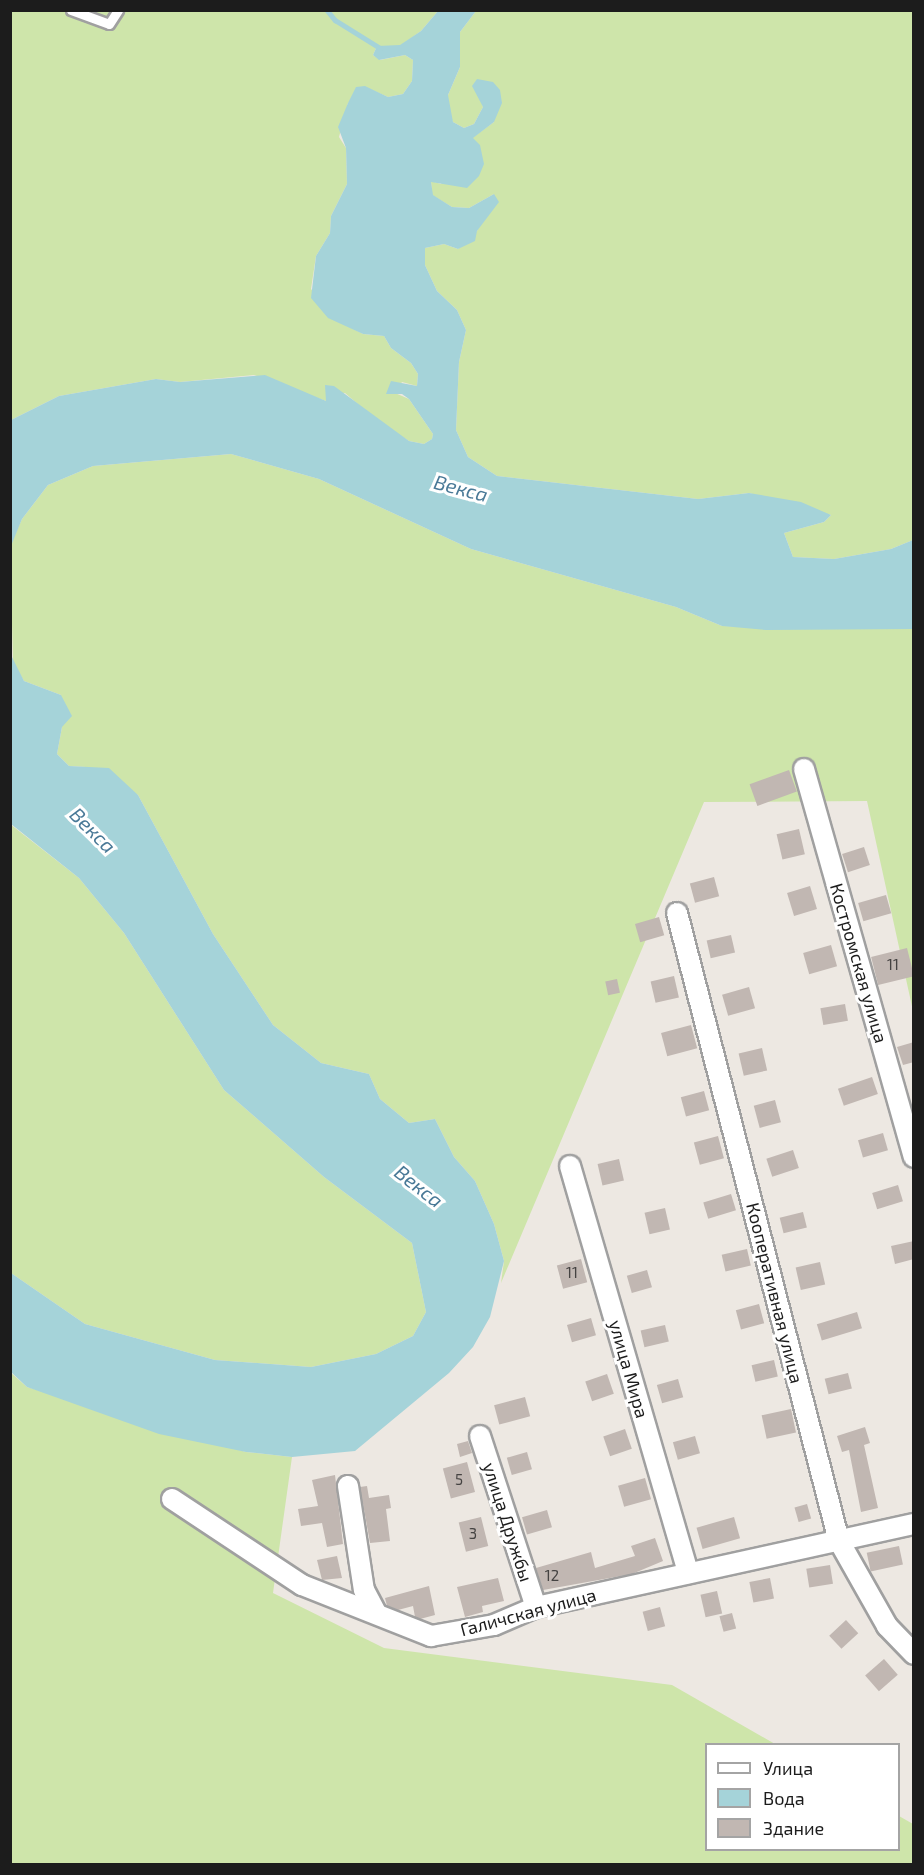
<!DOCTYPE html>
<html>
<head>
<meta charset="utf-8">
<style>
  body { margin:0 }
  #map { position:relative; width:924px; height:1875px; overflow:hidden; background:#ede8e2; font-family:"Exo 2",sans-serif }
  div>[style] { position:absolute }
  .grass>* { inset:0; background:#cee5aa }
  .water>* { inset:0; background:#a5d3d9 }
  .stream>* { height:4.5px; margin:-2.25px; padding:0 2.25px; transform-origin:2.25px; border-radius:2.25px; background:#a5d3d9 }
  .building>* { inset:0; background:#c1b7b2; transform-origin:0 0 }
  .roads { filter:drop-shadow(2px 0 #a0a0a0) drop-shadow(-2px 0 #a0a0a0) drop-shadow(0 2px #a0a0a0) drop-shadow(0 -2px #a0a0a0) }
  .lane>* { height:9px; margin:-4.5px; padding:0 4.5px; transform-origin:4.5px; border-radius:4.5px; background:#fff }
  .street>* { height:20px; margin:-10px; padding:0 10px; transform-origin:10px; border-radius:10px; background:#fff }
  span { translate:-50% -50%; white-space:nowrap; text-align:center; line-height:1.15; -webkit-text-stroke:6px #fff; paint-order:stroke }
  .number-label { font-size:15px; color:#454342 }
  .number-label span { -webkit-text-stroke-width:0 }
  .street-label { font-size:18px; color:#1c1c1c }
  .water-label { font-size:20px; color:#497997; font-style:italic }
  .frame { position:absolute; inset:0; border:12px solid #1c1c1c; pointer-events:none }
  .legend { position:absolute; left:705px; top:1743px; width:195px; height:108px; box-sizing:border-box; background:#fff; border:2px solid #a4a4a4; margin:0; padding:8px 10px; list-style:none; font-size:18px; color:#1c1c1c }
  .legend li { display:flex; align-items:center; gap:12px; height:30px }
  .legend b { width:30px; border:2px solid #a4a4a4 }
</style>
</head>
<body>
<div id="map">
  <div class="grass">
    <div style="clip-path:polygon(11px 11px,438px 11px,421px 31px,400px 46px,377px 46px,373px 55px,380px 60px,405px 55px,413px 60px,412px 81px,403px 94px,388px 97px,370px 89px,348px 103px,339px 137px,346px 148px,347px 184px,331px 216px,330px 233px,316px 256px,311px 289px,338px 321px,363px 334px,384px 336px,391px 348px,411px 363px,418px 374px,417px 386px,402px 382px,395px 393px,409px 399px,433px 434px,432px 439px,424px 444px,409px 441px,381px 424px,345px 393px,327px 395px,326px 401px,254px 375px,180px 382px,156px 379px,59px 396px,11px 420px)"></div>
    <div style="clip-path:polygon(476px 11px,913px 11px,913px 540px,891px 549px,834px 559px,793px 557px,784px 533px,824px 522px,831px 515px,749px 493px,698px 499px,497px 476px,468px 457px,456px 430px,459px 362px,466px 330px,457px 310px,437px 291px,425px 265px,425px 248px,444px 244px,458px 249px,477px 231px,494px 194px,469px 208px,452px 207px,432px 195px,431px 181px,441px 184px,472px 138px,494px 122px,479px 95px,483px 107px,474px 124px,464px 128px,453px 122px,448px 110px,448px 95px,460px 67px,460px 32px)"></div>
    <div style="clip-path:polygon(231px 454px,319px 479px,471px 549px,676px 607px,722px 626px,913px 629px,913px 1011px,867px 801px,704px 802px,501px 1283px,504px 1261px,494px 1224px,475px 1181px,454px 1157px,435px 1119px,409px 1123px,380px 1099px,369px 1074px,321px 1063px,273px 1025px,213px 934px,138px 795px,86px 767px,69px 766px,57px 754px,62px 727px,61px 695px,24px 681px,13px 663px,10px 546px,22px 519px,48px 485px,93px 466px)"></div>
    <div style="clip-path:polygon(10px 824px,79px 878px,124px 933px,224px 1090px,324px 1177px,412px 1243px,426px 1312px,413px 1336px,376px 1354px,311px 1367px,215px 1360px,85px 1324px,11px 1273px)"></div>
    <div style="clip-path:polygon(10px 1372px,27px 1387px,246px 1452px,292px 1457px,273px 1593px,384px 1648px,672px 1685px,775px 1744px,706px 1744px,706px 1850px,898px 1850px,899px 1816px,913px 1824px,913px 1864px,11px 1864px)"></div>
  </div>
  <div class="water">
    <div style="clip-path:polygon(438px 11px,476px 11px,460px 32px,460px 67px,448px 95px,453px 122px,464px 128px,474px 124px,483px 107px,472px 86px,477px 79px,493px 82px,500px 90px,502px 103px,494px 122px,473px 138px,480px 145px,484px 164px,479px 176px,467px 188px,431px 182px,433px 195px,452px 207px,469px 208px,494px 194px,499px 202px,477px 231px,475px 241px,458px 249px,444px 244px,425px 248px,425px 265px,437px 291px,457px 310px,466px 330px,459px 362px,456px 430px,468px 457px,497px 476px,698px 499px,749px 493px,801px 502px,831px 515px,824px 522px,784px 533px,793px 557px,834px 559px,891px 549px,913px 540px,913px 629px,766px 630px,722px 626px,676px 607px,471px 549px,319px 479px,231px 454px,93px 466px,48px 485px,22px 519px,11px 546px,11px 420px,59px 396px,156px 379px,180px 382px,265px 375px,326px 401px,325px 385px,334px 386px,409px 441px,424px 444px,432px 439px,433px 434px,409px 399px,402px 394px,386px 394px,391px 381px,417px 386px,418px 374px,411px 363px,391px 348px,384px 336px,363px 334px,328px 318px,311px 298px,316px 256px,330px 233px,331px 216px,347px 184px,346px 148px,338px 127px,348px 103px,356px 87px,365px 86px,388px 97px,403px 94px,412px 81px,413px 60px,405px 55px,379px 60px,373px 55px,377px 46px,400px 45px,421px 31px)"></div>
    <div style="clip-path:polygon(10px 653px,24px 681px,61px 695px,72px 716px,62px 727px,57px 754px,69px 766px,109px 768px,138px 795px,213px 934px,273px 1025px,321px 1063px,369px 1074px,380px 1099px,409px 1123px,435px 1119px,454px 1157px,475px 1181px,494px 1224px,504px 1261px,490px 1317px,473px 1347px,449px 1373px,355px 1451px,292px 1457px,246px 1452px,159px 1434px,27px 1387px,11px 1372px,11px 1273px,85px 1324px,215px 1360px,311px 1367px,376px 1354px,413px 1336px,426px 1312px,412px 1243px,324px 1177px,224px 1090px,124px 933px,79px 878px,11px 824px)"></div>
  </div>
  <div class="stream">
    <div style="left:327px;top:10px;width:13px;rotate:51deg"></div>
    <div style="left:335px;top:20px;width:53px;rotate:31.9deg"></div>
  </div>
  <div class="building">
    <div style="left:789px;top:770px;width:23px;height:42px;rotate:70deg"></div>
    <div style="left:799px;top:829px;width:26px;height:23px;rotate:77deg"></div>
    <div style="left:864px;top:847px;width:19px;height:23px;rotate:72deg"></div>
    <div style="left:714px;top:877px;width:20px;height:25px;rotate:75deg"></div>
    <div style="left:810px;top:886px;width:24px;height:24px;rotate:73deg"></div>
    <div style="left:886px;top:895px;width:19px;height:29px;rotate:74deg"></div>
    <div style="left:659px;top:917px;width:19px;height:25px;rotate:74deg"></div>
    <div style="left:731px;top:935px;width:18px;height:25px;rotate:77deg"></div>
    <div style="left:831px;top:945px;width:22px;height:29px;rotate:74deg"></div>
    <div style="left:907px;top:948px;width:29px;height:37px;rotate:76deg"></div>
    <div style="left:674px;top:976px;width:22px;height:24px;rotate:77deg"></div>
    <div style="left:617px;top:979px;width:14px;height:12px;rotate:78deg"></div>
    <div style="left:749px;top:987px;width:22px;height:28px;rotate:74deg"></div>
    <div style="left:845px;top:1004px;width:17px;height:25px;rotate:80deg"></div>
    <div style="left:691px;top:1025px;width:24px;height:31px;rotate:75deg"></div>
    <div style="clip-path:polygon(914px 1042px,914px 1062px,903px 1065px,897px 1047px)"></div>
    <div style="left:762px;top:1048px;width:23px;height:24px;rotate:77deg"></div>
    <div style="left:872px;top:1077px;width:18px;height:36px;rotate:71deg"></div>
    <div style="left:704px;top:1091px;width:20px;height:24px;rotate:75deg"></div>
    <div style="left:775px;top:1100px;width:23px;height:22px;rotate:75deg"></div>
    <div style="left:883px;top:1133px;width:18px;height:26px;rotate:74deg"></div>
    <div style="left:718px;top:1136px;width:23px;height:25px;rotate:75deg"></div>
    <div style="left:793px;top:1150px;width:19px;height:28px;rotate:72deg"></div>
    <div style="left:619px;top:1159px;width:22px;height:22px;rotate:77deg"></div>
    <div style="left:898px;top:1185px;width:17px;height:27px;rotate:73deg"></div>
    <div style="left:731px;top:1194px;width:17px;height:29px;rotate:73deg"></div>
    <div style="left:665px;top:1208px;width:22px;height:21px;rotate:77deg"></div>
    <div style="left:803px;top:1212px;width:16px;height:24px;rotate:76deg"></div>
    <div style="clip-path:polygon(914px 1241px,914px 1259px,895px 1264px,891px 1246px)"></div>
    <div style="left:747px;top:1249px;width:17px;height:26px;rotate:77deg"></div>
    <div style="left:581px;top:1259px;width:24px;height:25px;rotate:75deg"></div>
    <div style="left:820px;top:1262px;width:23px;height:25px;rotate:77deg"></div>
    <div style="left:647px;top:1270px;width:18px;height:21px;rotate:74deg"></div>
    <div style="left:759px;top:1304px;width:20px;height:24px;rotate:75deg"></div>
    <div style="left:857px;top:1312px;width:17px;height:42px;rotate:73deg"></div>
    <div style="left:591px;top:1318px;width:18px;height:25px;rotate:74deg"></div>
    <div style="left:665px;top:1325px;width:17px;height:25px;rotate:77deg"></div>
    <div style="left:774px;top:1360px;width:17px;height:23px;rotate:77deg"></div>
    <div style="left:848px;top:1373px;width:16px;height:24px;rotate:76deg"></div>
    <div style="left:607px;top:1374px;width:21px;height:23px;rotate:71deg"></div>
    <div style="left:678px;top:1379px;width:19px;height:22px;rotate:74deg"></div>
    <div style="left:525px;top:1397px;width:20px;height:32px;rotate:75deg"></div>
    <div style="left:791px;top:1409px;width:24px;height:30px;rotate:78deg"></div>
    <div style="clip-path:polygon(865px 1427px,870px 1443px,864px 1445px,878px 1508px,861px 1512px,849px 1450px,842px 1452px,837px 1436px)"></div>
    <div style="left:625px;top:1429px;width:21px;height:23px;rotate:71deg"></div>
    <div style="left:695px;top:1436px;width:18px;height:23px;rotate:74deg"></div>
    <div style="clip-path:polygon(468px 1441px,472px 1453px,460px 1457px,457px 1444px)"></div>
    <div style="left:527px;top:1452px;width:18px;height:21px;rotate:74deg"></div>
    <div style="left:467px;top:1462px;width:31px;height:25px;rotate:75deg"></div>
    <div style="clip-path:polygon(335px 1475px,343px 1544px,327px 1547px,322px 1523px,301px 1526px,298px 1509px,318px 1506px,312px 1480px)"></div>
    <div style="left:645px;top:1478px;width:22px;height:28px;rotate:74deg"></div>
    <div style="clip-path:polygon(367px 1486px,369px 1498px,389px 1495px,391px 1508px,386px 1509px,390px 1541px,370px 1543px,360px 1487px)"></div>
    <div style="left:807px;top:1504px;width:15px;height:13px;rotate:74deg"></div>
    <div style="left:547px;top:1510px;width:18px;height:26px;rotate:74deg"></div>
    <div style="left:481px;top:1517px;width:30px;height:23px;rotate:76deg"></div>
    <div style="left:734px;top:1517px;width:22px;height:39px;rotate:74deg"></div>
    <div style="clip-path:polygon(655px 1538px,663px 1561px,632px 1574px,543px 1590px,536px 1568px,591px 1552px,595px 1568px,635px 1556px,631px 1546px)"></div>
    <div style="left:899px;top:1546px;width:19px;height:33px;rotate:78deg"></div>
    <div style="clip-path:polygon(337px 1556px,342px 1578px,322px 1580px,317px 1560px)"></div>
    <div style="left:830px;top:1565px;width:19px;height:24px;rotate:81deg"></div>
    <div style="clip-path:polygon(498px 1578px,504px 1601px,482px 1606px,483px 1612px,465px 1617px,457px 1587px)"></div>
    <div style="left:770px;top:1578px;width:21px;height:21px;rotate:79deg"></div>
    <div style="clip-path:polygon(429px 1586px,435px 1615px,420px 1619px,415px 1617px,413px 1606px,398px 1610px,387px 1606px,385px 1598px)"></div>
    <div style="left:717px;top:1591px;width:23px;height:17px;rotate:77deg"></div>
    <div style="left:660px;top:1607px;width:20px;height:18px;rotate:75deg"></div>
    <div style="left:732px;top:1613px;width:16px;height:13px;rotate:75deg"></div>
    <div style="left:846px;top:1620px;width:18px;height:23px;rotate:47deg"></div>
    <div style="left:884px;top:1659px;width:21px;height:25px;rotate:49deg"></div>
  </div>
  <div class="roads">
    <div class="lane">
      <div style="left:71px;top:10px;width:40px;rotate:20.2deg"></div>
      <div style="left:109px;top:24px;width:17px;rotate:-57deg"></div>
    </div>
    <div class="street">
      <div style="left:804px;top:769px;width:403px;rotate:74.2deg"></div>
      <div style="left:677px;top:913px;width:649px;rotate:75.54deg"></div>
      <div style="left:839px;top:1541px;width:98px;rotate:60.5deg"></div>
      <div style="left:887px;top:1626px;width:39px;rotate:46deg"></div>
      <div style="left:570px;top:1166px;width:424px;rotate:73.8deg"></div>
      <div style="left:480px;top:1436px;width:180px;rotate:71.9deg"></div>
      <div style="left:348px;top:1486px;width:105px;rotate:81.3deg"></div>
      <div style="left:364px;top:1590px;width:27px;rotate:62deg"></div>
      <div style="left:172px;top:1499px;width:156px;rotate:33.5deg"></div>
      <div style="left:302px;top:1585px;width:139px;rotate:21.6deg"></div>
      <div style="left:431px;top:1636px;width:64px;rotate:-9.9deg"></div>
      <div style="left:494px;top:1625px;width:46px;rotate:-23.2deg"></div>
      <div style="left:536px;top:1607px;width:387px;rotate:-12.4deg"></div>
    </div>
  </div>
  <div class="number-label">
    <span style="left:893px;top:965px">11</span>
    <span style="left:572px;top:1273px">11</span>
    <span style="left:459px;top:1480px">5</span>
    <span style="left:473px;top:1534px">3</span>
    <span style="left:552px;top:1576px">12</span>
  </div>
  <div class="street-label">
    <span style="left:859px;top:963px;rotate:74deg">Костромская улица</span>
    <span style="left:775px;top:1293px;rotate:76deg">Кооперативная улица</span>
    <span style="left:629px;top:1369px;rotate:74deg">улица Мира</span>
    <span style="left:508px;top:1522px;rotate:72deg">улица Дружбы</span>
    <span style="left:528px;top:1612px;rotate:-15deg">Галичская улица</span>
  </div>
  <div class="water-label">
    <span style="left:461px;top:488px;rotate:15deg">Векса</span>
    <span style="left:93px;top:830px;rotate:45deg">Векса</span>
    <span style="left:419px;top:1186px;rotate:38deg">Векса</span>
  </div>
  <div class="frame"></div>
  <ul class="legend">
  <li><b style="height:8px;background:#fff"></b>Улица</li>
  <li><b style="height:16px;background:#a5d3d9"></b>Вода</li>
  <li><b style="height:16px;background:#c1b7b2"></b>Здание</li>
  </ul>
</div>
</body>
</html>
